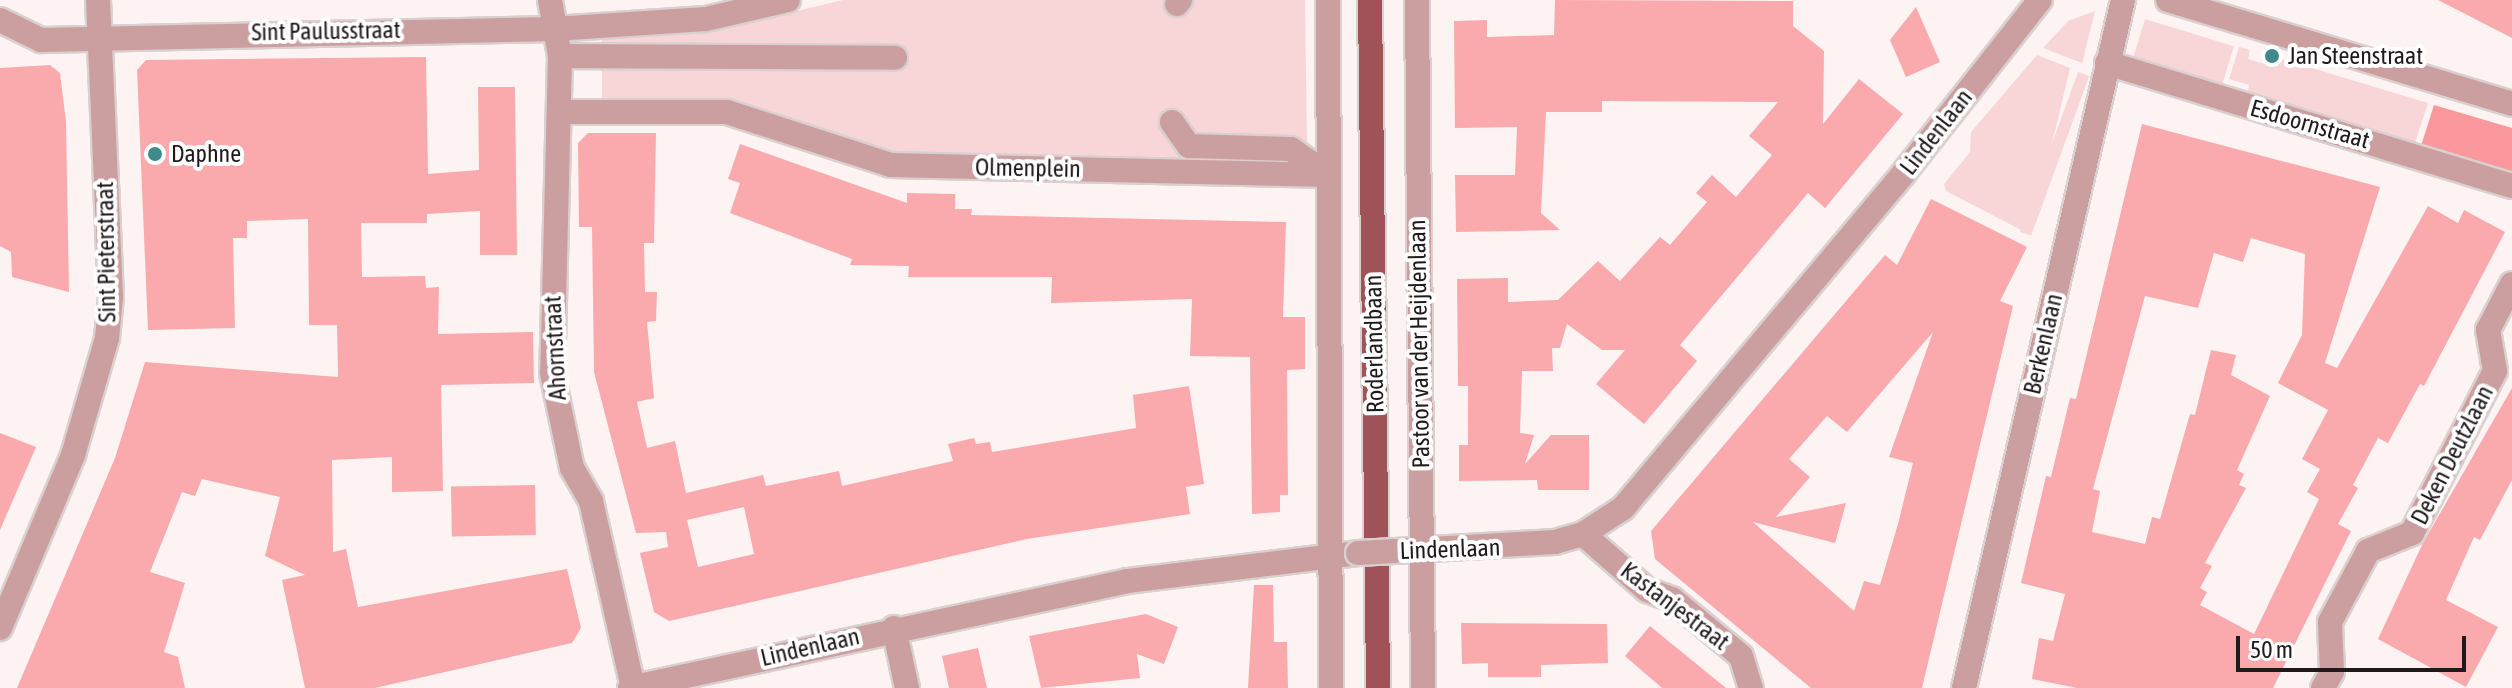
<!DOCTYPE html>
<html>
<head>
<meta charset="utf-8">
<style>
  body { margin:0 }
  #map { position:relative; width:2512px; height:688px; overflow:hidden; background:#fef3f3; font-family:"Asap Condensed",sans-serif }
  div>[style] { position:absolute }
  .green>* { inset:0; background:#f8d6d7; transform-origin:0 0 }
  .forest>* { inset:0; background:#fb989e }
  .building>* { inset:0; background:#faa9ad; transform-origin:0 0 }
  .roads { filter:drop-shadow(2px 0 #dad0d0) drop-shadow(-2px 0 #dad0d0) drop-shadow(0 2px #dad0d0) drop-shadow(0 -2px #dad0d0) }
  .minor>* { height:24px; margin:-12px; padding:0 12px; transform-origin:12px; border-radius:12px; background:#cb9e9f }
  .major>* { height:24px; margin:-12px; padding:0 12px; transform-origin:12px; border-radius:12px; background:#9f5359 }
  .bridges { filter:drop-shadow(2px 0 #dad0d0) drop-shadow(-2px 0 #dad0d0) drop-shadow(0 2px #dad0d0) drop-shadow(0 -2px #dad0d0) }
  .minor-bridge>* { height:24px; margin:-12px; padding:0 12px; transform-origin:12px; border-radius:12px; background:#cb9e9f }
  .dots>* { width:22px; height:22px; translate:-50% -50%; box-sizing:border-box; border:4px solid #fff; border-radius:50% }
  span { translate:-50% -50%; white-space:nowrap; text-align:center; line-height:1.15; -webkit-text-stroke:8px #fff; paint-order:stroke }
  .street-label { font-size:24px; color:#20191a }
  .poi-label { font-size:24px; color:#20191a }
  .left { translate:0 -50%; text-align:left }
  .scale { position:absolute; left:2236px; top:636px; width:230px; height:36px; box-sizing:border-box; border:4px solid #20191a; border-top:0; padding-left:10px; font-size:24px; line-height:28px; white-space:nowrap; color:#20191a; -webkit-text-stroke:6px #fff; paint-order:stroke }
</style>
</head>
<body>
<div id="map">
  <div class="green">
    <div style="clip-path:polygon(843px 0,1305px 0,1307px 143px,1291px 167px,903px 158px,752px 111px,602px 103px,602px 37px,708px 32px)"></div>
    <div style="clip-path:polygon(2095px 11px,2082px 63px,2043px 48px,2068px 21px)"></div>
    <div style="left:2145px;top:19px;width:93px;height:39px;rotate:17deg"></div>
    <div style="clip-path:polygon(2239px 47px,2250px 50px,2248px 59px,2272px 66px,2275px 57px,2428px 103px,2415px 143px,2248px 91px,2249px 85px,2229px 79px)"></div>
    <div style="clip-path:polygon(2037px 55px,2070px 68px,2032px 228px,2023px 231px,1946px 191px,1944px 184px,1970px 152px,1971px 132px)"></div>
    <div style="left:2078px;top:72px;width:12px;height:170px;rotate:20deg"></div>
  </div>
  <div class="forest">
    <div style="clip-path:polygon(2434px 105px,2512px 128px,2512px 175px,2421px 146px)"></div>
  </div>
  <div class="building">
    <div style="clip-path:polygon(1555px 0,1793px 1px,1793px 26px,1824px 51px,1823px 124px,1859px 79px,1903px 114px,1825px 208px,1808px 193px,1680px 345px,1697px 361px,1644px 424px,1596px 384px,1625px 350px,1602px 350px,1567px 324px,1560px 348px,1552px 348px,1553px 371px,1522px 371px,1520px 433px,1534px 435px,1525px 464px,1551px 435px,1589px 435px,1589px 490px,1538px 490px,1537px 480px,1459px 481px,1459px 445px,1468px 445px,1468px 386px,1458px 386px,1457px 279px,1508px 278px,1508px 302px,1558px 300px,1598px 261px,1620px 281px,1660px 237px,1670px 245px,1707px 202px,1696px 193px,1712px 175px,1736px 197px,1772px 155px,1749px 136px,1778px 102px,1602px 101px,1602px 112px,1546px 112px,1541px 213px,1560px 230px,1456px 232px,1455px 175px,1515px 175px,1517px 127px,1455px 128px,1454px 21px,1487px 20px,1487px 37px,1554px 35px)"></div>
    <div style="clip-path:polygon(2438px 0,2512px 0,2512px 38px)"></div>
    <div style="clip-path:polygon(1916px 7px,1940px 62px,1906px 77px,1890px 40px)"></div>
    <div style="clip-path:polygon(426px 57px,428px 174px,479px 170px,478px 87px,515px 87px,517px 255px,480px 255px,480px 211px,427px 214px,427px 223px,361px 223px,362px 277px,425px 276px,426px 288px,439px 287px,438px 334px,533px 332px,534px 383px,441px 385px,443px 491px,392px 492px,392px 457px,332px 460px,333px 552px,346px 549px,358px 607px,567px 569px,581px 628px,572px 643px,375px 688px,305px 688px,282px 580px,305px 575px,265px 556px,280px 497px,202px 479px,195px 496px,182px 492px,150px 572px,185px 583px,164px 652px,178px 657px,185px 688px,17px 688px,115px 458px,145px 362px,338px 377px,337px 325px,309px 325px,308px 219px,247px 221px,247px 238px,233px 238px,235px 328px,148px 330px,137px 70px,146px 60px)"></div>
    <div style="clip-path:polygon(50px 65px,60px 73px,66px 122px,69px 292px,12px 277px,11px 252px,0 246px,0 68px)"></div>
    <div style="clip-path:polygon(evenodd,2142px 124px,2380px 187px,2325px 363px,2337px 368px,2428px 206px,2458px 223px,2464px 210px,2505px 232px,2424px 386px,2420px 384px,2388px 443px,2378px 438px,2353px 485px,2358px 488px,2338px 524px,2351px 531px,2273px 688px,2077px 688px,2032px 679px,2039px 638px,2053px 641px,2065px 594px,2021px 583px,2046px 476px,2051px 477px,2070px 398px,2076px 399px,2142px 124px,2251px 238px,2305px 254px,2302px 335px,2278px 383px,2328px 410px,2302px 459px,2320px 469px,2307px 492px,2319px 499px,2254px 634px,2200px 605px,2207px 592px,2200px 588px,2212px 566px,2205px 563px,2246px 488px,2239px 485px,2244px 474px,2237px 470px,2270px 396px,2231px 375px,2236px 355px,2211px 350px,2195px 415px,2190px 414px,2160px 519px,2152px 517px,2145px 544px,2092px 532px,2100px 491px,2093px 489px,2145px 296px,2198px 308px,2214px 253px,2243px 262px,2251px 238px)"></div>
    <div style="clip-path:polygon(evenodd,588px 133px,656px 133px,654px 243px,644px 243px,645px 292px,657px 292px,656px 321px,647px 322px,654px 398px,637px 402px,647px 448px,675px 441px,686px 493px,763px 475px,766px 486px,839px 471px,842px 486px,953px 461px,948px 444px,974px 438px,976px 444px,990px 442px,992px 452px,1136px 428px,1133px 395px,1189px 386px,1204px 484px,1186px 487px,1190px 514px,1027px 539px,669px 621px,654px 612px,640px 553px,668px 547px,666px 532px,636px 533px,594px 372px,592px 227px,579px 227px,578px 143px,588px 133px,744px 507px,754px 554px,698px 567px,687px 520px,744px 507px)"></div>
    <div style="clip-path:polygon(740px 144px,907px 203px,907px 193px,955px 194px,955px 209px,972px 209px,971px 215px,1286px 222px,1283px 317px,1305px 317px,1305px 369px,1287px 370px,1288px 495px,1280px 495px,1280px 512px,1252px 514px,1250px 357px,1190px 356px,1192px 299px,1051px 303px,1052px 277px,908px 277px,909px 266px,850px 265px,852px 259px,730px 213px,740px 183px,728px 179px)"></div>
    <div style="clip-path:polygon(evenodd,1931px 199px,2027px 247px,2000px 301px,2013px 306px,1922px 688px,1811px 688px,1655px 559px,1651px 531px,1885px 255px,1897px 265px,1931px 199px,1933px 332px,1889px 457px,1913px 463px,1898px 524px,1880px 585px,1864px 581px,1854px 611px,1753px 522px,1835px 543px,1846px 503px,1776px 517px,1810px 477px,1789px 459px,1827px 416px,1847px 432px,1933px 332px)"></div>
    <div style="clip-path:polygon(2512px 388px,2512px 480px,2480px 540px,2474px 537px,2446px 600px,2498px 627px,2466px 687px,2378px 639px,2423px 543px)"></div>
    <div style="clip-path:polygon(0 433px,36px 447px,0 530px)"></div>
    <div style="left:535px;top:485px;width:50px;height:84px;rotate:89deg"></div>
    <div style="clip-path:polygon(1254px 585px,1273px 585px,1274px 642px,1287px 642px,1288px 688px,1248px 688px)"></div>
    <div style="clip-path:polygon(1146px 614px,1178px 627px,1164px 664px,1137px 654px,1140px 678px,1041px 688px,1029px 636px)"></div>
    <div style="clip-path:polygon(1461px 623px,1607px 624px,1608px 663px,1541px 665px,1541px 677px,1488px 677px,1488px 663px,1462px 664px)"></div>
    <div style="clip-path:polygon(1650px 626px,1667px 640px,1726px 688px,1662px 688px,1625px 656px)"></div>
    <div style="clip-path:polygon(978px 648px,987px 688px,949px 688px,942px 656px)"></div>
  </div>
  <div class="roads">
    <div class="minor">
      <div style="left:550px;top:0;width:57px;rotate:79.9deg"></div>
      <div style="left:560px;top:56px;width:317px;rotate:91.4deg"></div>
      <div style="left:552px;top:373px;width:97px;rotate:78.1deg"></div>
      <div style="left:572px;top:468px;width:38px;rotate:60deg"></div>
      <div style="left:591px;top:501px;width:192px;rotate:77.3deg"></div>
      <div style="left:1328px;top:0;width:688px;rotate:89.75deg"></div>
      <div style="left:1417px;top:0;width:688px;rotate:89.5deg"></div>
      <div style="left:2168px;top:0;width:359px;rotate:16.8deg"></div>
      <div style="left:1177px;top:4px;width:5px;rotate:-53deg"></div>
      <div style="left:0;top:20px;width:46px;rotate:26deg"></div>
      <div style="left:41px;top:40px;width:513px;rotate:-1.23deg"></div>
      <div style="left:554px;top:29px;width:152px;rotate:-3.8deg"></div>
      <div style="left:706px;top:19px;width:84px;rotate:-13deg"></div>
      <div style="left:560px;top:56px;width:335px;rotate:0.3deg"></div>
      <div style="left:2107px;top:63px;width:423px;rotate:16.9deg"></div>
      <div style="left:559px;top:112px;width:168px"></div>
      <div style="left:727px;top:112px;width:172px;rotate:17.9deg"></div>
      <div style="left:891px;top:165px;width:437px;rotate:1.3deg"></div>
      <div style="left:1172px;top:122px;width:29px;rotate:55deg"></div>
      <div style="left:1189px;top:146px;width:102px;rotate:1.7deg"></div>
      <div style="left:1291px;top:149px;width:45px;rotate:35.1deg"></div>
      <div style="left:1583px;top:534px;width:85px;rotate:41.2deg"></div>
      <div style="left:1647px;top:590px;width:27px;rotate:20deg"></div>
      <div style="left:1672px;top:599px;width:89px;rotate:39.6deg"></div>
      <div style="left:1741px;top:656px;width:34px;rotate:73deg"></div>
      <div style="left:1395px;top:551px;width:160px;rotate:-3.2deg"></div>
      <div style="left:1555px;top:542px;width:29px;rotate:-16deg"></div>
      <div style="left:1583px;top:534px;width:48px;rotate:-33deg"></div>
      <div style="left:1623px;top:508px;width:436px;rotate:-50deg"></div>
      <div style="left:1903px;top:174px;width:221px;rotate:-51.8deg"></div>
      <div style="left:0;top:628px;width:188px;rotate:-67.1deg"></div>
      <div style="left:73px;top:455px;width:122px;rotate:-73.8deg"></div>
      <div style="left:107px;top:338px;width:41px;rotate:-84.4deg"></div>
      <div style="left:111px;top:297px;width:297px;rotate:-92.5deg"></div>
      <div style="left:894px;top:628px;width:61px;rotate:77.8deg"></div>
      <div style="left:630px;top:688px;width:509px;rotate:-12.13deg"></div>
      <div style="left:1128px;top:581px;width:232px;rotate:-6.9deg"></div>
      <div style="left:1964px;top:688px;width:706px;rotate:-76.99deg"></div>
      <div style="left:2323px;top:688px;width:18px;rotate:-61deg"></div>
      <div style="left:2332px;top:672px;width:50px;rotate:-92.3deg"></div>
      <div style="left:2330px;top:622px;width:81px;rotate:-61.8deg"></div>
      <div style="left:2368px;top:551px;width:48px;rotate:-22.2deg"></div>
      <div style="left:2412px;top:533px;width:182px;rotate:-62.9deg"></div>
      <div style="left:2495px;top:371px;width:42px;rotate:-99.7deg"></div>
      <div style="left:2488px;top:330px;width:52px;rotate:-62.4deg"></div>
    </div>
    <div class="major">
      <div style="left:1370px;top:0;width:688px;rotate:89.33deg"></div>
    </div>
  </div>
  <div class="bridges">
    <div class="minor-bridge">
      <div style="left:1358px;top:553px;width:37px;rotate:-3deg"></div>
    </div>
  </div>
  <div class="dots">
    <div style="left:2272px;top:56px;background:#41898a"></div>
    <div style="left:155px;top:154px;background:#41898a"></div>
  </div>
  <div class="street-label">
    <span style="left:326px;top:31px;rotate:-1deg">Sint Paulusstraat</span>
    <span style="left:2310px;top:124px;rotate:16deg">Esdoornstraat</span>
    <span style="left:1936px;top:132px;rotate:-52deg">Lindenlaan</span>
    <span style="left:1028px;top:168px;rotate:1deg">Olmenplein</span>
    <span style="left:106px;top:252px;rotate:-91deg">Sint Pieterstraat</span>
    <span style="left:1374px;top:344px;rotate:-91deg">Roderlandbaan</span>
    <span style="left:1419px;top:344px;rotate:-91deg">Pastoor van der Heijdenlaan</span>
    <span style="left:2043px;top:344px;rotate:-77deg">Berkenlaan</span>
    <span style="left:555px;top:348px;rotate:-93deg">Ahornstraat</span>
    <span style="left:2452px;top:455px;rotate:-63deg">Deken Deutzlaan</span>
    <span style="left:1450px;top:549px;rotate:-2deg">Lindenlaan</span>
    <span style="left:1675px;top:606px;rotate:37deg">Kastanjestraat</span>
    <span style="left:810px;top:647px;rotate:-13deg">Lindenlaan</span>
  </div>
  <div class="poi-label">
    <span class="left" style="left:2288px;top:56px">Jan Steenstraat</span>
    <span class="left" style="left:171px;top:154px">Daphne</span>
  </div>
  <div class="scale">50 m</div>
</div>
</body>
</html>
